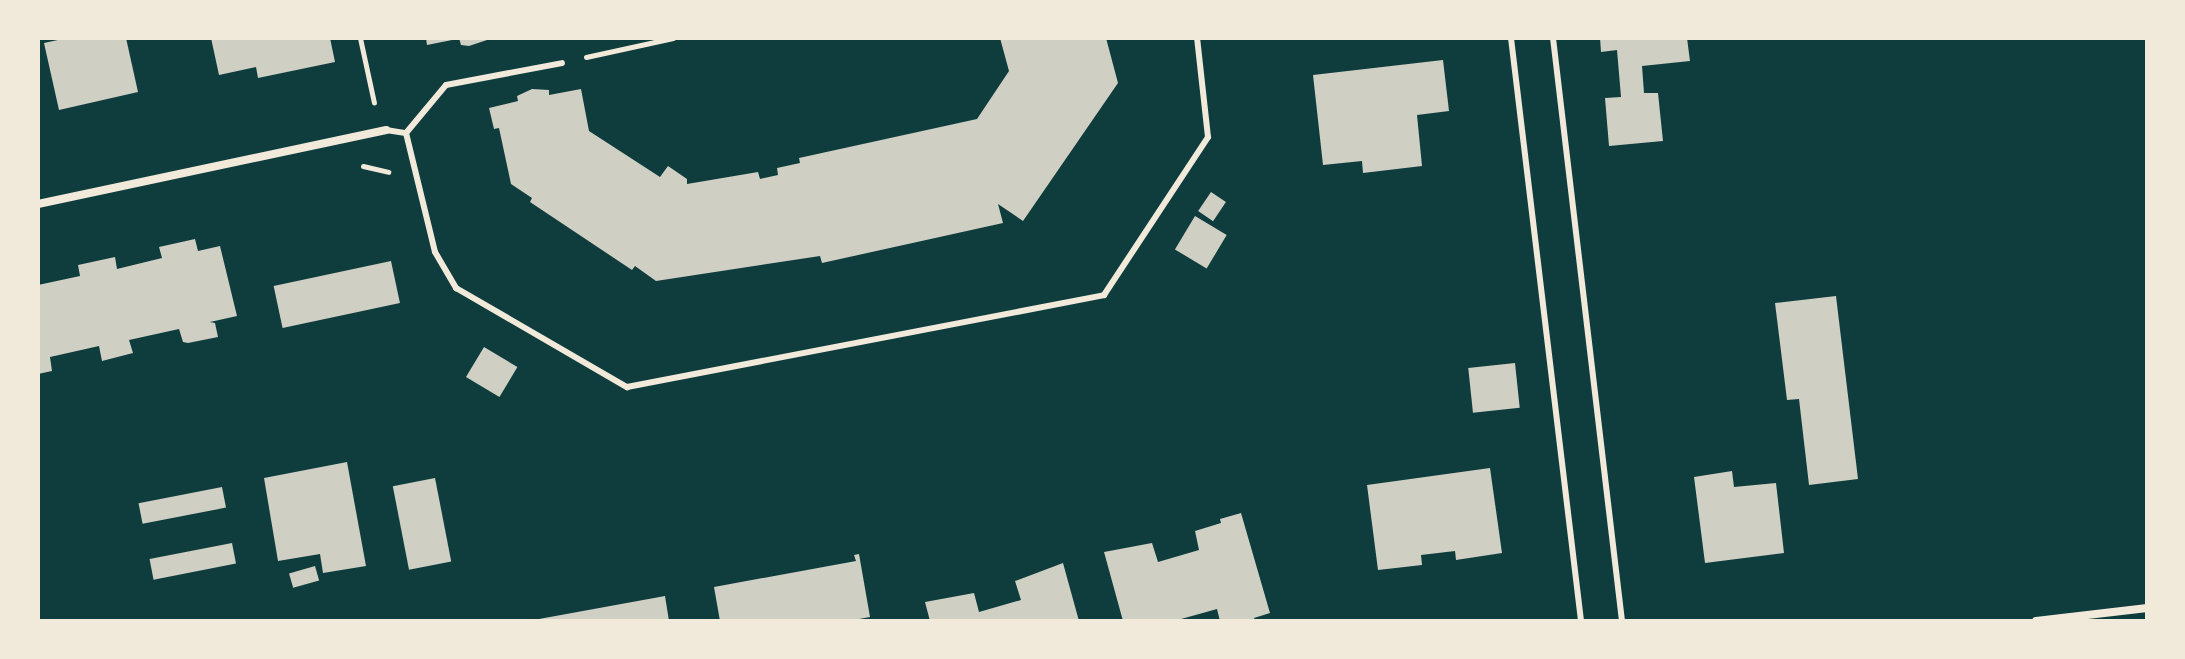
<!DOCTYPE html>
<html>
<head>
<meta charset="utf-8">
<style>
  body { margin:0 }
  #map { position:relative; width:2185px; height:659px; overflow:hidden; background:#0f3d3e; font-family:"DejaVu Sans",sans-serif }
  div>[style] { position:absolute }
  .building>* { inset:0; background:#cfcfc3; transform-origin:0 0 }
  .path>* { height:5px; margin:-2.5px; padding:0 2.5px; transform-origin:2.5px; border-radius:2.5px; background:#f1e9da }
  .service>* { height:6px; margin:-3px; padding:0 3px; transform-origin:3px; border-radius:3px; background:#f1e9da }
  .minor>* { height:8px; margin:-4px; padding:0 4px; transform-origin:4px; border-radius:4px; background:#f1e9da }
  span { translate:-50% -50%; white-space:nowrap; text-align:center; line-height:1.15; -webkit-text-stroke:7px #f1e9da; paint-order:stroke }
  .frame { position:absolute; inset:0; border:40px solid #f1e9da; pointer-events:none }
</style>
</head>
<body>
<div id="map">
  <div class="building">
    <div style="clip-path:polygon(67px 38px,126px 38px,138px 92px,59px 110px,44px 43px)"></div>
    <div style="clip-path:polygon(211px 38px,330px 38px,335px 62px,258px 78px,256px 67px,219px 75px)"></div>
    <div style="clip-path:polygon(426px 38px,457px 38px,457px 39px,427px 45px)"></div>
    <div style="clip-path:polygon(459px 38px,493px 38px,469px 46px,461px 45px)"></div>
    <div style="clip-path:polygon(1000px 38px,1106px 38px,1118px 83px,1023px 221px,998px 204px,1003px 223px,822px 263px,820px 256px,656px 281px,635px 266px,632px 270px,530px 202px,532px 198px,511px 184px,499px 128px,494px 129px,489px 108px,518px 101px,517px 96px,532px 89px,549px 90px,549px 95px,581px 89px,589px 131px,660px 177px,668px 166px,687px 179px,687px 184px,758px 172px,760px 179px,778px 175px,777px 168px,800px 163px,799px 158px,977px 119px,1009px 71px)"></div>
    <div style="clip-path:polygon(1600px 38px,1687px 38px,1690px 61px,1642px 66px,1644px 93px,1658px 93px,1663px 141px,1609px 146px,1605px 98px,1621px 97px,1617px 50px,1601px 52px)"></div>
    <div style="clip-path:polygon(1443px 60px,1449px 111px,1417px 115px,1422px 166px,1363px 173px,1362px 161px,1323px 165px,1313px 75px)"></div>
    <div style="left:1211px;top:192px;width:18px;height:23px;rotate:34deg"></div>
    <div style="left:1195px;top:216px;width:37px;height:39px;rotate:31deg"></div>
    <div style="clip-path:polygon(195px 239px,198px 251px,220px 246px,237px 316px,210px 322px,215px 323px,218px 337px,188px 343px,183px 342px,179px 329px,129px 340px,133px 353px,102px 361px,99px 346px,50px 357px,52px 371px,38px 374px,38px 285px,80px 276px,78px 265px,115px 257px,117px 269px,162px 258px,159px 247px)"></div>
    <div style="left:391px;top:261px;width:43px;height:120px;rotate:78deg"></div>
    <div style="clip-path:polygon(1836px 296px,1858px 479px,1809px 485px,1799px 399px,1787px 400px,1775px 303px)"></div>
    <div style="left:484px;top:347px;width:39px;height:35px;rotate:31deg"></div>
    <div style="left:1515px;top:363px;width:45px;height:47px;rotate:84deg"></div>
    <div style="clip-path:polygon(347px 462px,366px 566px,323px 573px,320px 554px,278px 561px,264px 478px)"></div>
    <div style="clip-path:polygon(1490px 468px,1502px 553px,1456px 560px,1455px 551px,1421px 555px,1422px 565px,1378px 570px,1367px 485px)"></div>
    <div style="clip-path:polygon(1732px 471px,1734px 487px,1776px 483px,1784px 553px,1705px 563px,1694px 477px)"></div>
    <div style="left:435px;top:478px;width:85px;height:43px;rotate:79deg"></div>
    <div style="left:222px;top:487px;width:21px;height:85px;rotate:79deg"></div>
    <div style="clip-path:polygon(1241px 513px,1270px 613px,1254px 618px,1255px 621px,1220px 621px,1217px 609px,1174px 621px,1123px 621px,1104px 552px,1152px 543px,1158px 562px,1199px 550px,1195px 531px,1221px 523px,1220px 519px)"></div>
    <div style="left:232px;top:543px;width:21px;height:84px;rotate:79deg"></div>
    <div style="clip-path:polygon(859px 554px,870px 617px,848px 621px,720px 621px,714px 587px,856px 561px,854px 555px)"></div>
    <div style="clip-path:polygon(1063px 563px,1079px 621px,930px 621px,925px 602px,974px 593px,979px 612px,1021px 600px,1015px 581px)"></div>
    <div style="left:315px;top:566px;width:15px;height:27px;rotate:74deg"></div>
    <div style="clip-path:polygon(665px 596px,669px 621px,539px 621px,539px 619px)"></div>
  </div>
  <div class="path">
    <div style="left:360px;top:38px;width:66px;rotate:77.8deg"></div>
    <div style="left:586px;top:57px;width:89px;rotate:-12.3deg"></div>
    <div style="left:363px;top:166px;width:26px;rotate:13deg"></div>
  </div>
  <div class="service">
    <div style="left:1511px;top:38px;width:587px;rotate:83.15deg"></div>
    <div style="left:1553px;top:38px;width:587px;rotate:83.25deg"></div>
    <div style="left:386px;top:130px;width:20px;rotate:9deg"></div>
    <div style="left:406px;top:133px;width:122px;rotate:76.3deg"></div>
    <div style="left:435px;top:252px;width:42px;rotate:59.7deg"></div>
    <div style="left:456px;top:288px;width:198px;rotate:30.1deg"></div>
    <div style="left:627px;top:387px;width:486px;rotate:-10.9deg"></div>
    <div style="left:1104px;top:295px;width:189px;rotate:-56.6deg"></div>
    <div style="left:1208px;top:137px;width:100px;rotate:-96.3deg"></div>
    <div style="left:406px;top:133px;width:62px;rotate:-50.2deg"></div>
    <div style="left:446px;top:85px;width:118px;rotate:-10.7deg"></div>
  </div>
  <div class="minor">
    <div style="left:38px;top:204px;width:356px;rotate:-12deg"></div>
    <div style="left:2036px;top:621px;width:112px;rotate:-6.7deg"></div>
  </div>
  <div class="frame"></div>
</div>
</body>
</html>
